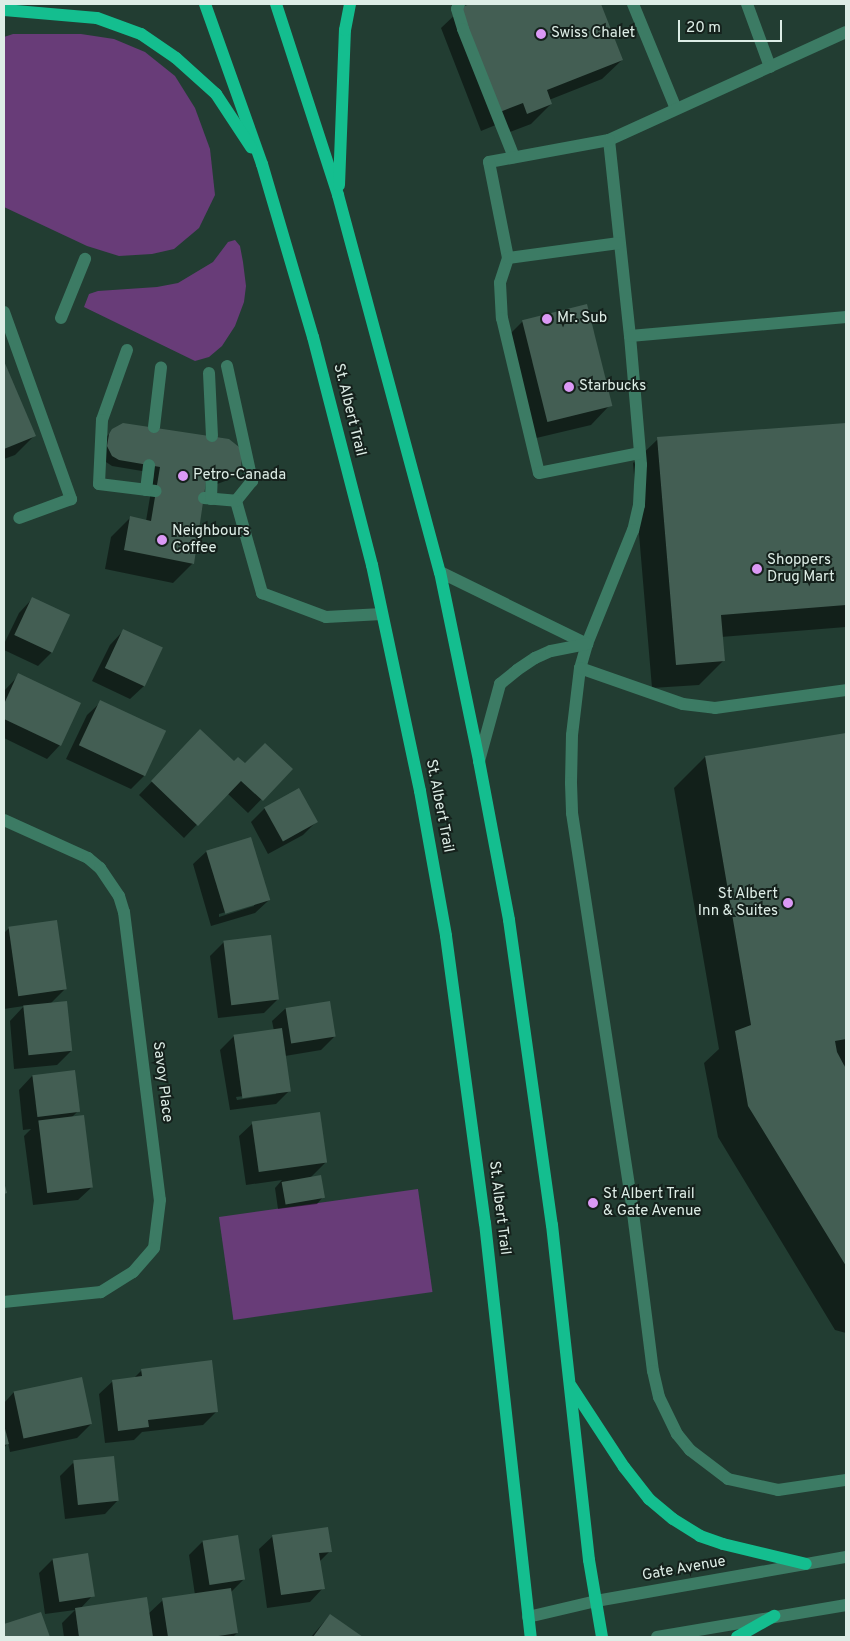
<!DOCTYPE html>
<html>
<head>
<meta charset="utf-8">
<style>
  body { margin:0 }
  #map { position:relative; width:850px; height:1641px; overflow:hidden; background:#223d32; font-family:Overpass,sans-serif }
  div>[style] { position:absolute }
  .green>* { inset:0; background:#683c78; transform-origin:0 0 }
  .shadow>* { inset:0; background:#0007 }
  .building>* { inset:0; background:#435e53; transform-origin:0 0 }
  .service>* { height:12px; margin:-6px; padding:0 6px; transform-origin:6px; border-radius:6px; background:#3c7b64 }
  .minor>* { height:12px; margin:-6px; padding:0 6px; transform-origin:6px; border-radius:6px; background:#3c7b64 }
  .tertiary>* { height:12px; margin:-6px; padding:0 6px; transform-origin:6px; border-radius:6px; background:#3c7b64 }
  .primary>* { height:12px; margin:-6px; padding:0 6px; transform-origin:6px; border-radius:6px; background:#14be8f }
  .dots>* { width:14px; height:14px; translate:-50% -50%; box-sizing:border-box; border:2px solid #15211c; border-radius:50% }
  span { translate:-50% -50%; white-space:nowrap; text-align:center; line-height:1.15; -webkit-text-stroke:4px #15211c; paint-order:stroke }
  .poi-label { font-size:15px; color:#ddede6 }
  .left { translate:0 -50%; text-align:left }
  .right { translate:-100% -50%; text-align:right }
  .street-label { font-size:15px; color:#ddede6 }
  .frame { position:absolute; inset:0; border:5px solid #ddede6; pointer-events:none }
  .scale { position:absolute; left:678px; top:20px; width:104px; height:22px; box-sizing:border-box; border:2px solid #ddede6; border-top:0; padding-left:6px; font-size:15px; line-height:18px; white-space:nowrap; color:#ddede6; -webkit-text-stroke:4px #15211c; paint-order:stroke }
</style>
</head>
<body>
<div id="map">
  <div class="green">
    <div style="clip-path:polygon(13px 34px,81px 34px,114px 39px,145px 52px,175px 76px,195px 108px,210px 149px,215px 195px,199px 228px,174px 249px,152px 254px,119px 256px,87px 246px,4px 207px,4px 37px)"></div>
    <div style="clip-path:polygon(235px 240px,240px 246px,243px 262px,246px 286px,244px 302px,235px 326px,222px 346px,209px 357px,195px 361px,84px 307px,89px 294px,98px 291px,157px 287px,178px 283px,213px 262px,228px 242px)"></div>
    <div style="left:418px;top:1189px;width:104px;height:201px;rotate:82deg"></div>
  </div>
  <div class="shadow">
    <div style="clip-path:polygon(474px 4px,600px 4px,622px 60px,602px 79px,549px 100px,551px 104px,531px 124px,507px 133px,503px 122px,481px 131px,441px 28px,461px 9px)"></div>
    <div style="clip-path:polygon(523px 321px,610px 405px,591px 425px,528px 440px,503px 341px)"></div>
    <div style="clip-path:polygon(4px 364px,34px 436px,15px 455px,4px 459px)"></div>
    <div style="clip-path:polygon(846px 424px,846px 627px,721px 637px,723px 661px,699px 685px,652px 688px,633px 463px,658px 439px)"></div>
    <div style="clip-path:polygon(113px 430px,235px 473px,228px 480px,217px 484px,205px 482px,193px 563px,173px 583px,105px 569px,111px 537px,130px 518px,146px 521px,154px 473px,112px 466px,106px 462px,106px 437px)"></div>
    <div style="clip-path:polygon(32px 599px,51px 653px,38px 666px,4px 650px,4px 644px,19px 613px)"></div>
    <div style="clip-path:polygon(123px 631px,161px 648px,144px 686px,130px 699px,92px 681px,110px 645px)"></div>
    <div style="clip-path:polygon(19px 675px,60px 745px,47px 759px,4px 738px,4px 691px)"></div>
    <div style="clip-path:polygon(101px 702px,165px 732px,144px 776px,131px 789px,66px 759px,87px 715px)"></div>
    <div style="clip-path:polygon(846px 734px,846px 1065px,843px 1066px,846px 1072px,846px 1333px,835px 1330px,718px 1137px,704px 1063px,719px 1049px,674px 788px,705px 757px)"></div>
    <div style="clip-path:polygon(187px 745px,245px 765px,291px 769px,248px 813px,227px 793px,184px 838px,139px 795px)"></div>
    <div style="clip-path:polygon(298px 790px,316px 822px,303px 835px,268px 854px,251px 822px,265px 808px)"></div>
    <div style="clip-path:polygon(evenodd,207px 851px,269px 900px,255px 913px,211px 926px,193px 864px,207px 851px,254px 904px,254px 906px,219px 917px,219px 914px,254px 904px)"></div>
    <div style="clip-path:polygon(56px 922px,65px 989px,50px 1004px,71px 1051px,57px 1065px,14px 1069px,10px 1021px,24px 1006px,4px 1009px,4px 933px,9px 928px)"></div>
    <div style="clip-path:polygon(224px 942px,278px 999px,264px 1013px,218px 1018px,210px 956px)"></div>
    <div style="clip-path:polygon(evenodd,286px 1008px,334px 1037px,321px 1050px,285px 1056px,290px 1090px,276px 1104px,230px 1110px,220px 1050px,234px 1036px,274px 1031px,272px 1021px,286px 1008px,276px 1092px,276px 1094px,237px 1100px,236px 1097px,276px 1092px)"></div>
    <div style="clip-path:polygon(32px 1076px,78px 1111px,71px 1118px,92px 1187px,78px 1200px,33px 1205px,24px 1136px,31px 1129px,23px 1130px,19px 1090px)"></div>
    <div style="clip-path:polygon(253px 1123px,326px 1162px,311px 1177px,323px 1197px,317px 1204px,278px 1209px,275px 1188px,282px 1180px,246px 1185px,239px 1136px)"></div>
    <div style="clip-path:polygon(142px 1370px,217px 1411px,203px 1425px,142px 1432px,134px 1440px,105px 1443px,99px 1394px,113px 1381px,134px 1378px)"></div>
    <div style="clip-path:polygon(14px 1392px,91px 1424px,77px 1438px,10px 1452px,8px 1443px,4px 1448px,4px 1403px)"></div>
    <div style="clip-path:polygon(73px 1463px,118px 1500px,105px 1514px,65px 1519px,60px 1476px)"></div>
    <div style="clip-path:polygon(273px 1536px,330px 1551px,319px 1562px,323px 1588px,310px 1602px,267px 1608px,259px 1549px)"></div>
    <div style="clip-path:polygon(203px 1541px,244px 1579px,231px 1592px,237px 1633px,233px 1637px,64px 1637px,62px 1623px,75px 1610px,45px 1614px,39px 1573px,53px 1559px,93px 1595px,80px 1609px,148px 1614px,163px 1600px,195px 1595px,189px 1555px)"></div>
    <div style="clip-path:polygon(41px 1614px,49px 1637px,4px 1637px,4px 1626px)"></div>
    <div style="clip-path:polygon(330px 1615px,361px 1637px,311px 1637px)"></div>
  </div>
  <div class="building">
    <div style="clip-path:polygon(470px 4px,601px 4px,623px 60px,547px 90px,552px 104px,527px 114px,523px 103px,500px 112px,460px 8px)"></div>
    <div style="left:587px;top:304px;width:105px;height:67px;rotate:76deg"></div>
    <div style="clip-path:polygon(4px 361px,36px 436px,4px 449px)"></div>
    <div style="clip-path:polygon(123px 423px,229px 439px,239px 447px,242px 456px,241px 467px,236px 473px,225px 478px,207px 475px,194px 564px,124px 550px,130px 516px,151px 521px,160px 467px,119px 460px,112px 456px,107px 446px,109px 434px,112px 429px)"></div>
    <div style="clip-path:polygon(846px 423px,846px 605px,721px 615px,725px 661px,676px 665px,657px 437px)"></div>
    <div style="left:32px;top:597px;width:42px;height:42px;rotate:25deg"></div>
    <div style="left:123px;top:629px;width:44px;height:43px;rotate:25deg"></div>
    <div style="clip-path:polygon(18px 673px,81px 703px,61px 746px,4px 719px,4px 704px)"></div>
    <div style="left:100px;top:700px;width:73px;height:50px;rotate:25deg"></div>
    <div style="clip-path:polygon(200px 729px,234px 761px,238px 757px,245px 763px,265px 743px,293px 769px,263px 801px,241px 781px,198px 826px,151px 781px)"></div>
    <div style="clip-path:polygon(846px 733px,846px 1039px,835px 1041px,837px 1052px,846px 1069px,846px 1266px,748px 1106px,735px 1031px,751px 1025px,705px 756px)"></div>
    <div style="left:299px;top:788px;width:39px;height:40px;rotate:61deg"></div>
    <div style="left:251px;top:837px;width:66px;height:47px;rotate:73deg"></div>
    <div style="left:57px;top:920px;width:70px;height:49px;rotate:82deg"></div>
    <div style="left:271px;top:935px;width:65px;height:48px;rotate:83deg"></div>
    <div style="left:67px;top:1001px;width:50px;height:44px;rotate:84deg"></div>
    <div style="left:330px;top:1001px;width:36px;height:45px;rotate:81deg"></div>
    <div style="left:282px;top:1028px;width:64px;height:49px;rotate:82deg"></div>
    <div style="left:75px;top:1070px;width:42px;height:43px;rotate:83deg"></div>
    <div style="left:320px;top:1112px;width:51px;height:69px;rotate:82deg"></div>
    <div style="left:84px;top:1115px;width:73px;height:46px;rotate:83deg"></div>
    <div style="left:321px;top:1175px;width:23px;height:40px;rotate:80deg"></div>
    <div style="clip-path:polygon(4px 1182px,7px 1193px,4px 1194px)"></div>
    <div style="clip-path:polygon(212px 1360px,218px 1412px,148px 1420px,149px 1427px,118px 1431px,112px 1380px,142px 1376px,141px 1369px)"></div>
    <div style="left:82px;top:1377px;width:48px;height:70px;rotate:78deg"></div>
    <div style="clip-path:polygon(4px 1425px,9px 1444px,4px 1445px)"></div>
    <div style="left:114px;top:1456px;width:45px;height:41px;rotate:84deg"></div>
    <div style="clip-path:polygon(328px 1527px,332px 1552px,319px 1553px,325px 1589px,281px 1595px,272px 1535px)"></div>
    <div style="left:238px;top:1535px;width:45px;height:36px;rotate:81deg"></div>
    <div style="left:88px;top:1553px;width:44px;height:36px;rotate:81deg"></div>
    <div style="clip-path:polygon(231px 1588px,238px 1633px,212px 1637px,168px 1637px,162px 1598px)"></div>
    <div style="clip-path:polygon(147px 1597px,153px 1637px,79px 1637px,75px 1608px)"></div>
    <div style="clip-path:polygon(41px 1612px,50px 1637px,4px 1637px,4px 1624px)"></div>
    <div style="clip-path:polygon(330px 1614px,363px 1637px,313px 1637px)"></div>
  </div>
  <div class="service">
    <div style="left:459px;top:4px;width:5px;rotate:112deg"></div>
    <div style="left:457px;top:9px;width:21px;rotate:73deg"></div>
    <div style="left:463px;top:29px;width:138px;rotate:68.3deg"></div>
    <div style="left:633px;top:4px;width:113px;rotate:67.7deg"></div>
    <div style="left:747px;top:4px;width:67px;rotate:69.9deg"></div>
    <div style="left:846px;top:32px;width:260px;rotate:155.5deg"></div>
    <div style="left:609px;top:140px;width:197px;rotate:83.9deg"></div>
    <div style="left:630px;top:336px;width:129px;rotate:85.1deg"></div>
    <div style="left:641px;top:465px;width:40px;rotate:92.9deg"></div>
    <div style="left:639px;top:505px;width:26px;rotate:103deg"></div>
    <div style="left:633px;top:530px;width:123px;rotate:112deg"></div>
    <div style="left:587px;top:644px;width:25px;rotate:106deg"></div>
    <div style="left:580px;top:668px;width:67px;rotate:96.8deg"></div>
    <div style="left:572px;top:735px;width:48px;rotate:91.2deg"></div>
    <div style="left:571px;top:783px;width:30px;rotate:88deg"></div>
    <div style="left:572px;top:813px;width:405px;rotate:81.3deg"></div>
    <div style="left:633px;top:1213px;width:159px;rotate:82.8deg"></div>
    <div style="left:653px;top:1371px;width:27px;rotate:77deg"></div>
    <div style="left:659px;top:1397px;width:41px;rotate:64.1deg"></div>
    <div style="left:677px;top:1434px;width:21px;rotate:51deg"></div>
    <div style="left:690px;top:1450px;width:48px;rotate:37.3deg"></div>
    <div style="left:728px;top:1479px;width:51px;rotate:12.4deg"></div>
    <div style="left:778px;top:1490px;width:69px;rotate:-8.4deg"></div>
    <div style="left:609px;top:140px;width:122px;rotate:169.6deg"></div>
    <div style="left:489px;top:162px;width:98px;rotate:78.8deg"></div>
    <div style="left:508px;top:258px;width:26px;rotate:108deg"></div>
    <div style="left:500px;top:283px;width:35px;rotate:87deg"></div>
    <div style="left:502px;top:318px;width:159px;rotate:76.6deg"></div>
    <div style="left:539px;top:473px;width:102px;rotate:-11.3deg"></div>
    <div style="left:508px;top:258px;width:112px;rotate:-7.7deg"></div>
    <div style="left:4px;top:312px;width:199px;rotate:70.3deg"></div>
    <div style="left:71px;top:499px;width:55px;rotate:159.9deg"></div>
    <div style="left:61px;top:318px;width:64px;rotate:-67.9deg"></div>
    <div style="left:630px;top:336px;width:217px;rotate:-5deg"></div>
    <div style="left:127px;top:350px;width:74px;rotate:109.7deg"></div>
    <div style="left:102px;top:420px;width:64px;rotate:92.7deg"></div>
    <div style="left:99px;top:484px;width:57px;rotate:7deg"></div>
    <div style="left:227px;top:366px;width:118px;rotate:77.7deg"></div>
    <div style="left:252px;top:481px;width:26px;rotate:129deg"></div>
    <div style="left:236px;top:501px;width:96px;rotate:74.2deg"></div>
    <div style="left:262px;top:593px;width:68px;rotate:20.6deg"></div>
    <div style="left:326px;top:617px;width:56px;rotate:-3.1deg"></div>
    <div style="left:209px;top:373px;width:63px;rotate:87.3deg"></div>
    <div style="left:154px;top:427px;width:60px;rotate:-83.3deg"></div>
    <div style="left:146px;top:490px;width:25px;rotate:-83deg"></div>
    <div style="left:204px;top:498px;width:32px;rotate:5deg"></div>
    <div style="left:211px;top:499px;width:24px;rotate:-88deg"></div>
    <div style="left:440px;top:572px;width:164px;rotate:26.1deg"></div>
    <div style="left:580px;top:668px;width:109px;rotate:19.3deg"></div>
    <div style="left:683px;top:704px;width:32px;rotate:7deg"></div>
    <div style="left:715px;top:708px;width:132px;rotate:-7.8deg"></div>
    <div style="left:479px;top:761px;width:80px;rotate:-74.7deg"></div>
    <div style="left:500px;top:684px;width:22px;rotate:-39deg"></div>
    <div style="left:517px;top:670px;width:22px;rotate:-34deg"></div>
    <div style="left:535px;top:658px;width:17px;rotate:-24deg"></div>
    <div style="left:551px;top:651px;width:37px;rotate:-11deg"></div>
  </div>
  <div class="minor">
    <div style="left:4px;top:820px;width:92px;rotate:24.3deg"></div>
    <div style="left:88px;top:858px;width:16px;rotate:40deg"></div>
    <div style="left:100px;top:868px;width:34px;rotate:56deg"></div>
    <div style="left:119px;top:896px;width:17px;rotate:73deg"></div>
    <div style="left:124px;top:912px;width:290px;rotate:82.9deg"></div>
    <div style="left:160px;top:1200px;width:48px;rotate:97.1deg"></div>
    <div style="left:154px;top:1248px;width:32px;rotate:131deg"></div>
    <div style="left:133px;top:1272px;width:38px;rotate:148deg"></div>
    <div style="left:101px;top:1292px;width:98px;rotate:174.1deg"></div>
  </div>
  <div class="tertiary">
    <div style="left:528px;top:1617px;width:70px;rotate:-13.2deg"></div>
    <div style="left:596px;top:1601px;width:254px;rotate:-10deg"></div>
    <div style="left:657px;top:1637px;width:192px;rotate:-9.6deg"></div>
  </div>
  <div class="primary">
    <div style="left:205px;top:4px;width:170px;rotate:70.4deg"></div>
    <div style="left:262px;top:164px;width:180px;rotate:73.6deg"></div>
    <div style="left:313px;top:337px;width:236px;rotate:75.5deg"></div>
    <div style="left:372px;top:565px;width:231px;rotate:78deg"></div>
    <div style="left:420px;top:791px;width:147px;rotate:79.8deg"></div>
    <div style="left:446px;top:936px;width:290px;rotate:82.3deg"></div>
    <div style="left:485px;top:1223px;width:417px;rotate:83.7deg"></div>
    <div style="left:276px;top:4px;width:201px;rotate:72deg"></div>
    <div style="left:338px;top:195px;width:391px;rotate:74.9deg"></div>
    <div style="left:440px;top:572px;width:193px;rotate:78.3deg"></div>
    <div style="left:479px;top:761px;width:162px;rotate:79.3deg"></div>
    <div style="left:509px;top:920px;width:308px;rotate:82deg"></div>
    <div style="left:552px;top:1225px;width:337px;rotate:83.7deg"></div>
    <div style="left:589px;top:1560px;width:78px;rotate:80.4deg"></div>
    <div style="left:4px;top:10px;width:93px;rotate:4.9deg"></div>
    <div style="left:97px;top:18px;width:47px;rotate:20deg"></div>
    <div style="left:141px;top:34px;width:42px;rotate:34.4deg"></div>
    <div style="left:176px;top:58px;width:54px;rotate:42deg"></div>
    <div style="left:216px;top:94px;width:64px;rotate:56.6deg"></div>
    <div style="left:339px;top:185px;width:155px;rotate:-87.8deg"></div>
    <div style="left:345px;top:30px;width:26px;rotate:-79deg"></div>
    <div style="left:571px;top:1386px;width:97px;rotate:56.8deg"></div>
    <div style="left:624px;top:1467px;width:41px;rotate:52deg"></div>
    <div style="left:649px;top:1499px;width:31px;rotate:40deg"></div>
    <div style="left:673px;top:1519px;width:32px;rotate:32deg"></div>
    <div style="left:700px;top:1536px;width:24px;rotate:19deg"></div>
    <div style="left:723px;top:1544px;width:85px;rotate:13.5deg"></div>
    <div style="left:737px;top:1637px;width:43px;rotate:-29.6deg"></div>
  </div>
  <div class="dots">
    <div style="left:541px;top:34px;background:#db99f5"></div>
    <div style="left:547px;top:319px;background:#db99f5"></div>
    <div style="left:569px;top:387px;background:#db99f5"></div>
    <div style="left:183px;top:476px;background:#db99f5"></div>
    <div style="left:162px;top:540px;background:#db99f5"></div>
    <div style="left:757px;top:569px;background:#db99f5"></div>
    <div style="left:788px;top:903px;background:#db99f5"></div>
    <div style="left:593px;top:1203px;background:#db99f5"></div>
  </div>
  <div class="poi-label">
    <span class="left" style="left:551px;top:34px">Swiss Chalet</span>
    <span class="left" style="left:557px;top:319px">Mr. Sub</span>
    <span class="left" style="left:579px;top:387px">Starbucks</span>
    <span class="left" style="left:193px;top:476px">Petro-Canada</span>
    <span class="left" style="left:172px;top:540px">Neighbours<br>Coffee</span>
    <span class="left" style="left:767px;top:569px">Shoppers<br>Drug Mart</span>
    <span class="right" style="left:778px;top:903px">St Albert<br>Inn &amp; Suites</span>
    <span class="left" style="left:603px;top:1203px">St Albert Trail<br>&amp; Gate Avenue</span>
  </div>
  <div class="street-label">
    <span style="left:349px;top:410px;rotate:76deg">St. Albert Trail</span>
    <span style="left:439px;top:806px;rotate:79deg">St. Albert Trail</span>
    <span style="left:162px;top:1082px;rotate:83deg">Savoy Place</span>
    <span style="left:499px;top:1208px;rotate:83deg">St. Albert Trail</span>
    <span style="left:684px;top:1569px;rotate:-10deg">Gate Avenue</span>
  </div>
  <div class="frame"></div>
  <div class="scale">20 m</div>
</div>
</body>
</html>
